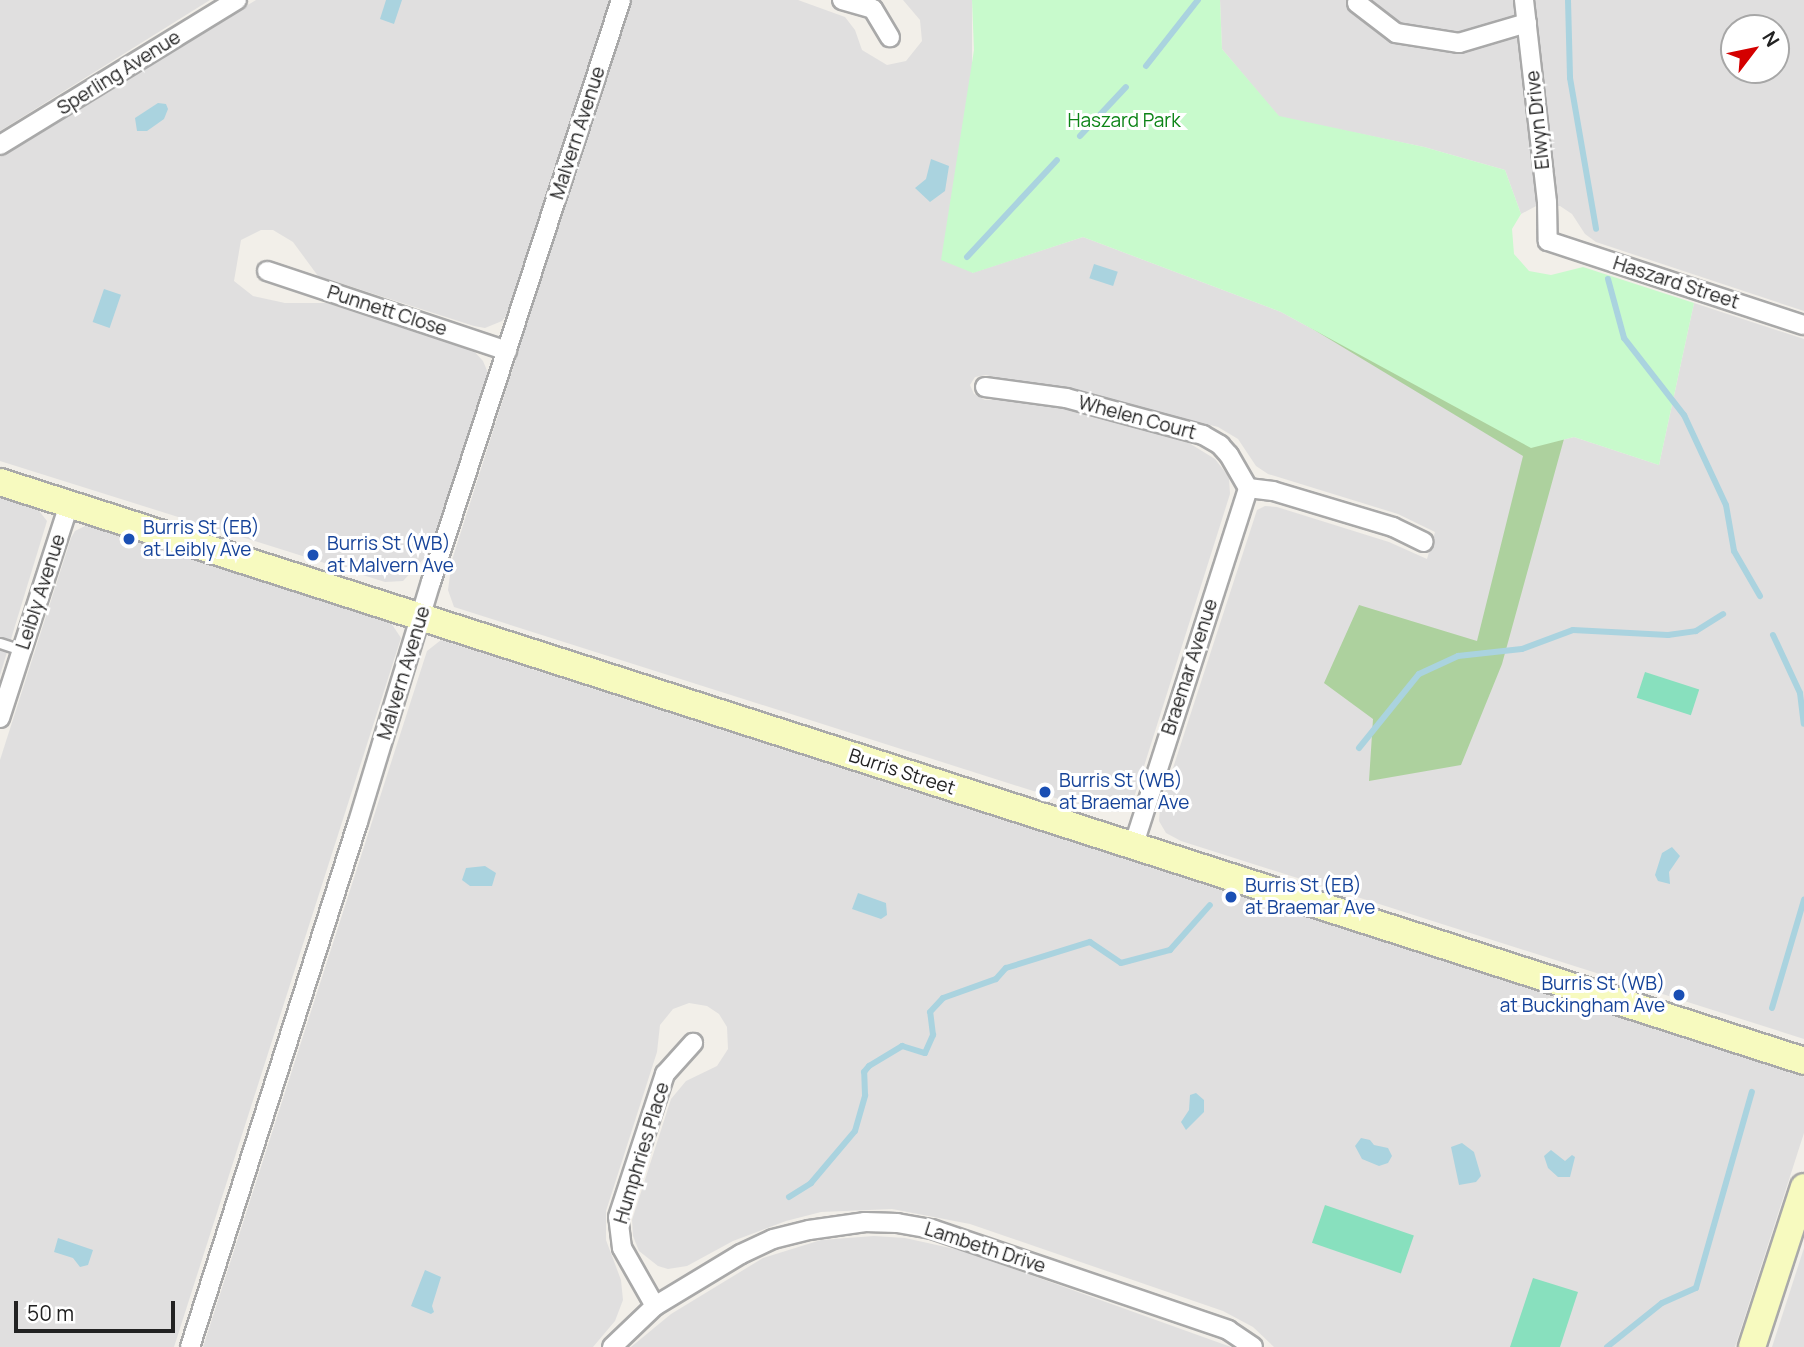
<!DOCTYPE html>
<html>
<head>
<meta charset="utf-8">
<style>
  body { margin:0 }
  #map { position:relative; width:1804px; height:1347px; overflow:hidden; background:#f2efe9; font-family:Manrope,sans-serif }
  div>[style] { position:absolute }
  .residential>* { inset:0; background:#e0dfdf }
  .forest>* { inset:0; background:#add19e }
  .park>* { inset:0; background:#c8facc }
  .pitch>* { inset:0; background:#88e0be; transform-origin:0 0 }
  .water>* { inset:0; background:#aad3df; transform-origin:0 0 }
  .stream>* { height:6px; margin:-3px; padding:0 3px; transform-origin:3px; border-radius:3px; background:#aad3df }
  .roads { filter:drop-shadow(2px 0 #a9a9a9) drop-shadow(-2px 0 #a9a9a9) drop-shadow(0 2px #a9a9a9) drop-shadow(0 -2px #a9a9a9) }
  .lane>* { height:9px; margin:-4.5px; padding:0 4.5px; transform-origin:4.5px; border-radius:4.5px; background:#fff }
  .street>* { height:18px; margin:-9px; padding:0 9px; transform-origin:9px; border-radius:9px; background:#fff }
  .secondary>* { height:26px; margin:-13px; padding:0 13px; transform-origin:13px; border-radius:13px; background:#f7fabf }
  .dots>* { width:19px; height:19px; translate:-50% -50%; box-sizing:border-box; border:4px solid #fff; border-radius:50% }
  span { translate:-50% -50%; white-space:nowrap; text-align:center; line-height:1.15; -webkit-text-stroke:6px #fff; paint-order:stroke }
  .street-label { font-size:19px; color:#222 }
  .park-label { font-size:19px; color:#0c8416 }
  .transit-label { font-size:19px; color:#164399 }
  .left { translate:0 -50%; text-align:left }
  .right { translate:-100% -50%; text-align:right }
  .north { position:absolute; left:1720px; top:14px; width:70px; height:70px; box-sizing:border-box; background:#fff; border:2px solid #a7a7a7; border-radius:50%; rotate:58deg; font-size:19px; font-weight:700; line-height:28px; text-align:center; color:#222 }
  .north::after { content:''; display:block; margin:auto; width:24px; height:32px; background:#d40000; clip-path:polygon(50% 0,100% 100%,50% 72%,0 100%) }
  .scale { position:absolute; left:14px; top:1301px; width:161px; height:32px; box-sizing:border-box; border:4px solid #222; border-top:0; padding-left:9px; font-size:21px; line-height:24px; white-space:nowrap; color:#222; -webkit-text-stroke:5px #fff; paint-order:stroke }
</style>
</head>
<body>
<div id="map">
  <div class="residential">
    <div style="clip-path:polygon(0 0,210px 0,0 131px)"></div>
    <div style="clip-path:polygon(256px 0,613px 0,510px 311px,502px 321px,485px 328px,474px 326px,318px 276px,293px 242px,273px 230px,261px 230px,241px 240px,234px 281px,253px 296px,285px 303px,327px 303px,472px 349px,483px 361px,488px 373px,486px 386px,444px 520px,430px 552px,403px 581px,385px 582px,0 461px,0 157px)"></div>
    <div style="clip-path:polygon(630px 0,798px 0,845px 17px,855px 30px,862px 50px,887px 65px,906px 61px,922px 41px,920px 20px,903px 0,972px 0,972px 273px,1083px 237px,1281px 312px,1531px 448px,1574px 437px,1659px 465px,1694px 303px,1804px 339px,1804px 1039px,1181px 841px,1166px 833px,1159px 821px,1160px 808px,1257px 510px,1265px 506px,1277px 507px,1389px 542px,1427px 559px,1435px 532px,1398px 514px,1268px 474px,1256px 466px,1238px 439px,1218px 427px,1069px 389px,1014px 382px,986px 375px,975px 377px,970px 385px,974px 394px,985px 400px,1005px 399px,1089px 413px,1189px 443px,1215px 459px,1229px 477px,1230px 494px,1133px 801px,1118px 812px,1093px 810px,454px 607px,448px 590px,452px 560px)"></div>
    <div style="clip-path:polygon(evenodd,1220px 0,1804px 0,1804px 311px,1596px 242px,1585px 234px,1572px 214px,1560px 206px,1538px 205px,1521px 214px,1505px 170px,1424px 147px,1279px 117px,1222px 49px,1220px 0,1734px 28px,1776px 28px,1776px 70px,1734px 70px,1734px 28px)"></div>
    <div style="clip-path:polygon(0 495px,36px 507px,47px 521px,0 675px)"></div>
    <div style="clip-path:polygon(87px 525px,391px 623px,401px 638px,174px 1347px,0 1347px,0 760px,71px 538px,75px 531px)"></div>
    <div style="clip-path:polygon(441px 640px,1804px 1077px,1804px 1133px,1735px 1347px,1274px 1347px,1253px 1327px,1223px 1311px,970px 1224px,892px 1209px,821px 1212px,786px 1221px,733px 1241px,687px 1266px,668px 1269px,658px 1266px,639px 1251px,633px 1236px,632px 1220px,671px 1099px,686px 1081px,717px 1066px,728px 1049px,727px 1027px,719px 1014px,707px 1006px,689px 1003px,673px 1009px,660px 1025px,657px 1052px,606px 1211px,606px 1240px,621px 1280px,623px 1300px,615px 1321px,593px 1347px,203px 1347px,427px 651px)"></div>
    <div style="clip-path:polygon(874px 1236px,905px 1238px,964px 1251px,1231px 1347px,631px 1347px,671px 1314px,763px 1258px,821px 1240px)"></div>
    <div style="clip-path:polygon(1804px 1248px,1804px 1347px,1772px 1347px)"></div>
  </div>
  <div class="forest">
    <div style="clip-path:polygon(1216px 52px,1278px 122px,1500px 255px,1567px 428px,1502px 664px,1461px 765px,1369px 781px,1373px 719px,1324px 683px,1359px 605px,1477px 641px,1523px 456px,1253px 293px)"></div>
  </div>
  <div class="park">
    <div style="clip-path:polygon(972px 0,1220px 0,1222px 49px,1279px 116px,1424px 147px,1505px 170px,1521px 214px,1512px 229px,1514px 254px,1529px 271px,1551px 275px,1583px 267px,1694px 303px,1659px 465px,1574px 437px,1531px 448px,1281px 312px,1083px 237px,973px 273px,941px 260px,974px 50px)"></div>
  </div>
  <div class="pitch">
    <div style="left:1645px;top:672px;width:57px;height:27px;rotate:18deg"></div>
    <div style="left:1325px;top:1205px;width:94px;height:40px;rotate:19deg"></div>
    <div style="clip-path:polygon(1533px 1278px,1578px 1292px,1560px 1347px,1510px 1347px)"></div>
  </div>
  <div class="water">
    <div style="clip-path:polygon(386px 0,402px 0,394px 24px,380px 19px)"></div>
    <div style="clip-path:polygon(158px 103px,166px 104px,168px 109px,164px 119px,147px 131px,137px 131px,135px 118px)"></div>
    <div style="clip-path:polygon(931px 159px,949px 166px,945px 191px,930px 202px,915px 188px,926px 179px)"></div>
    <div style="left:1094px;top:264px;width:25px;height:15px;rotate:18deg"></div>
    <div style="left:104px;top:289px;width:18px;height:35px;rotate:19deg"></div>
    <div style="clip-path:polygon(1672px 847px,1680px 856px,1669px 872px,1670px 884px,1658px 881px,1655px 875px,1662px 853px)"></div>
    <div style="clip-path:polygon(485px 866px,496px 873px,492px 886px,470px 886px,462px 880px,466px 868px)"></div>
    <div style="clip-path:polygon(858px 893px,886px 903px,887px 915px,881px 919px,852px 909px)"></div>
    <div style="clip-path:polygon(1196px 1093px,1204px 1100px,1204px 1112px,1186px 1130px,1181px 1122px,1189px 1110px,1190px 1095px)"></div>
    <div style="clip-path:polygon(1361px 1138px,1370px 1140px,1374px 1145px,1388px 1148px,1392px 1156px,1388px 1163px,1379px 1166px,1362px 1159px,1355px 1146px)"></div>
    <div style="clip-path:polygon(1462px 1143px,1474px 1152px,1481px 1176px,1476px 1182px,1459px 1185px,1451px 1147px)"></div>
    <div style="clip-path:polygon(1551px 1150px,1565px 1161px,1572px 1155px,1575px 1157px,1570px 1177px,1558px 1177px,1548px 1168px,1544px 1156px)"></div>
    <div style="clip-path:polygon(58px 1238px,93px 1250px,88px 1265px,80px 1267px,73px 1258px,54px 1252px)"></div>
    <div style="clip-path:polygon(425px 1270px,441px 1277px,432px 1306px,434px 1312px,431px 1314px,411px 1306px)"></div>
  </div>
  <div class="stream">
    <div style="left:1568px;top:0;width:78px;rotate:88.5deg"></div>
    <div style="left:1570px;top:78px;width:153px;rotate:80.2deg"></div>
    <div style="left:1146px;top:66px;width:84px;rotate:-51.8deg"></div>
    <div style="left:1080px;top:136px;width:67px;rotate:-46.8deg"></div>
    <div style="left:967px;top:257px;width:132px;rotate:-47.1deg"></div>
    <div style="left:1608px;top:279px;width:61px;rotate:74.8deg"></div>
    <div style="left:1624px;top:338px;width:98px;rotate:52.1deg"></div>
    <div style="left:1684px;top:415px;width:99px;rotate:65deg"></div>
    <div style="left:1726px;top:505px;width:47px;rotate:80.1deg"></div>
    <div style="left:1734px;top:551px;width:52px;rotate:60deg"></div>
    <div style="left:1773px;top:635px;width:64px;rotate:65deg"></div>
    <div style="left:1800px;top:693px;width:31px;rotate:83deg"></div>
    <div style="left:1359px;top:748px;width:95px;rotate:-51deg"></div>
    <div style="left:1419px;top:674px;width:43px;rotate:-24.8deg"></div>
    <div style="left:1458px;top:656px;width:64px;rotate:-6.2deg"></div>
    <div style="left:1522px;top:649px;width:54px;rotate:-20.4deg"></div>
    <div style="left:1573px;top:630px;width:95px;rotate:3deg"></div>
    <div style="left:1668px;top:635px;width:28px;rotate:-8deg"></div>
    <div style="left:1696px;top:631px;width:32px;rotate:-32deg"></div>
    <div style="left:1772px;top:1008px;width:113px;rotate:-73.5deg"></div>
    <div style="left:789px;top:1197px;width:26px;rotate:-32deg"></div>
    <div style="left:811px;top:1183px;width:68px;rotate:-49.8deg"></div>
    <div style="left:855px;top:1131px;width:37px;rotate:-74deg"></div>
    <div style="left:865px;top:1095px;width:23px;rotate:-92deg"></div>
    <div style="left:864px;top:1072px;width:8px;rotate:-50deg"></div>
    <div style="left:869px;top:1066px;width:39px;rotate:-31deg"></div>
    <div style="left:902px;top:1046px;width:24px;rotate:17deg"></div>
    <div style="left:925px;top:1053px;width:20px;rotate:-66deg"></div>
    <div style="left:933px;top:1035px;width:23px;rotate:-97deg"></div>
    <div style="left:930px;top:1012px;width:19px;rotate:-47deg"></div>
    <div style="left:943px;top:998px;width:56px;rotate:-19.7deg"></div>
    <div style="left:996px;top:979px;width:15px;rotate:-48deg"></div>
    <div style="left:1006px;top:968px;width:88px;rotate:-17.2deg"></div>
    <div style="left:1090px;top:942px;width:37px;rotate:34deg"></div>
    <div style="left:1121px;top:963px;width:51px;rotate:-14.9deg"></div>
    <div style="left:1170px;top:950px;width:60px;rotate:-48.4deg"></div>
    <div style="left:1607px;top:1347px;width:70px;rotate:-38.7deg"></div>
    <div style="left:1662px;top:1303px;width:37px;rotate:-24deg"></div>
    <div style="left:1696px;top:1288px;width:204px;rotate:-74.1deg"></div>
  </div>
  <div class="roads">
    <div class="lane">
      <div style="left:0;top:643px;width:23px;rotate:18deg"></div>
    </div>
    <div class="street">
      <div style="left:842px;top:0;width:32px;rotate:16deg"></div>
      <div style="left:873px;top:9px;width:33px;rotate:59deg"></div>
      <div style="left:1524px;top:0;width:203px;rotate:83.5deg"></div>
      <div style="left:1547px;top:202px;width:39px;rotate:89deg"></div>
      <div style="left:1548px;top:241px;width:269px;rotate:18.2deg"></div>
      <div style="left:1357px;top:3px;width:49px;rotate:37.6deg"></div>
      <div style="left:1396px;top:33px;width:64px;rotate:9deg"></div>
      <div style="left:1459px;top:43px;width:71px;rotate:-16.4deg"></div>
      <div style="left:0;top:145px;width:278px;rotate:-31.5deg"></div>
      <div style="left:267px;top:271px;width:253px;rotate:18.4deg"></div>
      <div style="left:985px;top:387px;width:82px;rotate:7.7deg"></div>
      <div style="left:1066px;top:398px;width:142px;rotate:15.1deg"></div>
      <div style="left:1203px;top:435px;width:20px;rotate:30deg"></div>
      <div style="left:1220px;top:445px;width:13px;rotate:48deg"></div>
      <div style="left:1229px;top:455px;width:38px;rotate:60deg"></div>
      <div style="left:1248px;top:488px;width:25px;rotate:7deg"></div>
      <div style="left:1273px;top:491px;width:125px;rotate:16.7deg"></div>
      <div style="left:1393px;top:527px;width:34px;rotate:26deg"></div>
      <div style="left:0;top:718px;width:225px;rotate:-72.1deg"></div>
      <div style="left:1133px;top:847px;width:377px;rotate:-72.2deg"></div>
      <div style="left:655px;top:1306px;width:67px;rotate:-119.6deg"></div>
      <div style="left:622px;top:1248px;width:31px;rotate:-97deg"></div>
      <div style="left:618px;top:1217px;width:151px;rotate:-71.8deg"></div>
      <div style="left:665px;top:1074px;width:42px;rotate:-47.9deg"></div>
      <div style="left:190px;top:1347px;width:551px;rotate:-72.26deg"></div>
      <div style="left:358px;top:822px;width:251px;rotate:-73.1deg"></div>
      <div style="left:431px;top:582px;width:612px;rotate:-71.92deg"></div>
      <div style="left:612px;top:1347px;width:59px;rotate:-43.6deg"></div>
      <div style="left:655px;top:1306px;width:100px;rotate:-31.2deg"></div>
      <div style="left:741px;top:1254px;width:35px;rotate:-25deg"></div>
      <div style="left:773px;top:1239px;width:37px;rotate:-14deg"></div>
      <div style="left:809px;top:1230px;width:57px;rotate:-8.1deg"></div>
      <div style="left:865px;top:1222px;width:32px;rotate:2deg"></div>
      <div style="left:897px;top:1223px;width:36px;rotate:10deg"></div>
      <div style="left:932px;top:1229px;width:313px;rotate:18.8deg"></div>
      <div style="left:1228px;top:1330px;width:30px;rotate:34deg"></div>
    </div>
    <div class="secondary">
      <div style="left:0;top:482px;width:1895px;rotate:17.79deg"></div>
      <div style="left:1752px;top:1347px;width:168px;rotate:-72deg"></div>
    </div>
  </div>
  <div class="dots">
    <div style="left:129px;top:539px;background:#1a4fb4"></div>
    <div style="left:313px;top:555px;background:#1a4fb4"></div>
    <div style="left:1045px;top:792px;background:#1a4fb4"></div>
    <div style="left:1231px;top:897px;background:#1a4fb4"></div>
    <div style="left:1679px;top:995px;background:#1a4fb4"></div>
  </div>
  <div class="street-label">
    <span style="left:119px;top:73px;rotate:-32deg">Sperling Avenue</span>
    <span style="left:1538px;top:120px;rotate:-96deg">Elwyn Drive</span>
    <span style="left:578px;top:133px;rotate:-72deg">Malvern Avenue</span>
    <span style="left:1676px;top:283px;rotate:18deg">Haszard Street</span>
    <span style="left:387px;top:311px;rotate:18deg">Punnett Close</span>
    <span style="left:1137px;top:418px;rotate:15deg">Whelen Court</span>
    <span style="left:41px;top:592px;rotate:-72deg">Leibly Avenue</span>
    <span style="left:1190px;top:667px;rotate:-72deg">Braemar Avenue</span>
    <span style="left:404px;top:673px;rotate:-73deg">Malvern Avenue</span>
    <span style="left:902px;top:772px;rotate:18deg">Burris Street</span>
    <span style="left:642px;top:1153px;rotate:-73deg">Humphries Place</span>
    <span style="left:985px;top:1248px;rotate:18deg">Lambeth Drive</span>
  </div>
  <div class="park-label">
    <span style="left:1124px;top:121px">Haszard Park</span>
  </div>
  <div class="transit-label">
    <span class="left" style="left:143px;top:539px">Burris St (EB)<br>at Leibly Ave</span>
    <span class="left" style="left:327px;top:555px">Burris St (WB)<br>at Malvern Ave</span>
    <span class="left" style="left:1059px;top:792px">Burris St (WB)<br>at Braemar Ave</span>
    <span class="left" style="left:1245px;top:897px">Burris St (EB)<br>at Braemar Ave</span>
    <span class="right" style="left:1665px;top:995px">Burris St (WB)<br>at Buckingham Ave</span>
  </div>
  <div class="north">N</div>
  <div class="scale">50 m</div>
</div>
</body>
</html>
